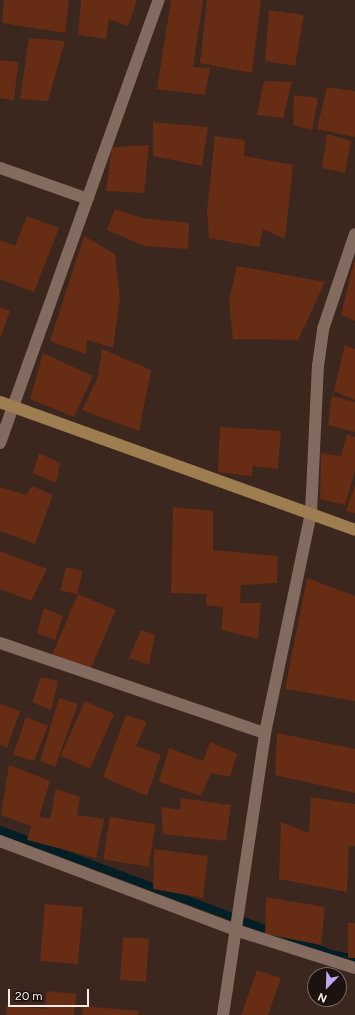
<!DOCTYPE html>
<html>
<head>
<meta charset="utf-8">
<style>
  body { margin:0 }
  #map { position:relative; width:355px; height:1015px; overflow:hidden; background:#3c271e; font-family:Figtree,sans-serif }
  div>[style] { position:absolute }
  .stream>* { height:8px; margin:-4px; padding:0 4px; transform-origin:4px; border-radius:4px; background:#011f24 }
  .building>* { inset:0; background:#662c14; transform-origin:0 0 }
  .street>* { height:12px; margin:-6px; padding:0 6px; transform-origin:6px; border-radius:6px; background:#846b60 }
  .secondary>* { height:12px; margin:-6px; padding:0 6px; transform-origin:6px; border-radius:6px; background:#9e7d51 }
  span { translate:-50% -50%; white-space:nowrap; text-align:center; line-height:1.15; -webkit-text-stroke:3.5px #1c130e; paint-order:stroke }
  .north { position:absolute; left:307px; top:967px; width:40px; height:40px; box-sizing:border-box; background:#1c130e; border:1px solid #756964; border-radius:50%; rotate:203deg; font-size:11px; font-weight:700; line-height:16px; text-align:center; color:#faebe5 }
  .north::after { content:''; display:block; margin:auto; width:14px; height:18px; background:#c2a7f2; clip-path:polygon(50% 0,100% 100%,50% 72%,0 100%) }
  .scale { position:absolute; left:8px; top:989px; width:81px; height:18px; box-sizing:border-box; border:2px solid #faebe5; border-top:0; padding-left:5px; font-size:12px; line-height:14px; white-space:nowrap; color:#faebe5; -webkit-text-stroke:3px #1c130e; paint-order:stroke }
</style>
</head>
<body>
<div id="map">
  <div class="stream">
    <div style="left:0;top:830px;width:358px;rotate:20.5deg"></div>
    <div style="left:335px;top:955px;width:20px;rotate:11deg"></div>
  </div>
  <div class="building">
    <div style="clip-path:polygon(4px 0,69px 0,65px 33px,2px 23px)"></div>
    <div style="clip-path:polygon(81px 0,137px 0,128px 26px,109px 19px,106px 39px,78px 35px)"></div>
    <div style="clip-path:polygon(171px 0,203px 0,193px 67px,210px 68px,205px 95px,157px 89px)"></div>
    <div style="clip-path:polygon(207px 0,261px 0,252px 73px,200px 63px)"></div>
    <div style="clip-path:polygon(269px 10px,304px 15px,295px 66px,265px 61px)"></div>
    <div style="clip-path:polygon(29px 38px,65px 41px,48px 101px,20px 99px)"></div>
    <div style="clip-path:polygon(0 60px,18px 62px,14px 100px,0 98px)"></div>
    <div style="clip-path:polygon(264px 81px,292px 82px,283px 118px,257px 115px)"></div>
    <div style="clip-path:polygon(327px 87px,355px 91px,355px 137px,317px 129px)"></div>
    <div style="clip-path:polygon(294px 95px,318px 98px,312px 130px,293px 125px)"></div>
    <div style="clip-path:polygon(153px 122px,208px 127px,202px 166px,153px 156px)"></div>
    <div style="clip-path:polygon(327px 134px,351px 141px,345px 173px,322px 168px)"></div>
    <div style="clip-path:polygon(215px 136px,245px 140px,244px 156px,293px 165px,285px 239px,263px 229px,259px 247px,209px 238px,207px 210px)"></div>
    <div style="clip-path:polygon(149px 145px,144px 193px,106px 191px,112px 147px)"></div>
    <div style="clip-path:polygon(115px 209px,142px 218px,189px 223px,188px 249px,144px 246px,107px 230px)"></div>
    <div style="clip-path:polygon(27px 216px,59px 228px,34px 292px,0 279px,0 240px,15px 246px)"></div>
    <div style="clip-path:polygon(84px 236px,115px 254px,120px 298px,113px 348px,87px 340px,86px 354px,50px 341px)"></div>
    <div style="clip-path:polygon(354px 262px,355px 262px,355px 321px,341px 315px)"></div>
    <div style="clip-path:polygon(237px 266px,325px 282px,298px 340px,233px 339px,229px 300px)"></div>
    <div style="clip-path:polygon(0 307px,10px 311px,0 339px)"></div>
    <div style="clip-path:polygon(345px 345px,355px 349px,355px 400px,334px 391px)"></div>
    <div style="clip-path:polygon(102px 349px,151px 370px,139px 431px,82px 410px,98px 377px)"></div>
    <div style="clip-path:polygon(43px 353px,93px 376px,74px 417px,30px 399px)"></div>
    <div style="clip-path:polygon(332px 396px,355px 402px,355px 432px,328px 425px)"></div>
    <div style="clip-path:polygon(220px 427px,281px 431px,278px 469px,253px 466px,252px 476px,218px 472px)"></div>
    <div style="clip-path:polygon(347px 434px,355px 437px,355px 471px,345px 505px,320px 499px,321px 453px,341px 456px)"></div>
    <div style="clip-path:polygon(39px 453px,60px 463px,56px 483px,33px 473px)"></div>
    <div style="clip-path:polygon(355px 485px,355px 513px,346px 511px)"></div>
    <div style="clip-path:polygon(32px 486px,53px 495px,35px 544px,0 531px,0 487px,26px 495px)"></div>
    <div style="clip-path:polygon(173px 507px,213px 511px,213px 550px,278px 556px,277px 583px,241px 585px,240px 603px,261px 603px,258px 639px,222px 630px,223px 607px,206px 605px,207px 594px,171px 593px)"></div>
    <div style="clip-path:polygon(0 551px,47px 569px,31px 601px,0 589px)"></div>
    <div style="left:66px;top:567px;width:17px;height:24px;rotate:13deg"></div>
    <div style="clip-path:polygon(307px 578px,355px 596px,355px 701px,285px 689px)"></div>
    <div style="left:78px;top:594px;width:41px;height:67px;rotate:23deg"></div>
    <div style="clip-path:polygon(44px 608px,63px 616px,55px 640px,37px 633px)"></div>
    <div style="clip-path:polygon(141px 630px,155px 634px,149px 665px,129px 658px)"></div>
    <div style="clip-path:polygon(41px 677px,58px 681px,51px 710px,32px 702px)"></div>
    <div style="clip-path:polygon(59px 698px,78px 704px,55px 767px,40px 761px)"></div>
    <div style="left:85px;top:701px;width:32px;height:60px;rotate:24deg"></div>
    <div style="clip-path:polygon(0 704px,20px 711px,7px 748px,0 745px)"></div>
    <div style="clip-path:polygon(126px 715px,147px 722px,136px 746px,161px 755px,147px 796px,103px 777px)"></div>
    <div style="clip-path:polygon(26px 717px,48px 726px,34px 761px,13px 755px)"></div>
    <div style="clip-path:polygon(277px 733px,355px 749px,355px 793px,275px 775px)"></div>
    <div style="clip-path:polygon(210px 742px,237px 754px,230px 777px,211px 773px,201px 796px,159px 782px,169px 748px,203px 761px)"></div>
    <div style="clip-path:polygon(9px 765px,50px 781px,39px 817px,50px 819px,56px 789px,80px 797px,77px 815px,104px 819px,96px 858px,27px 840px,31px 826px,1px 815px)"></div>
    <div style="clip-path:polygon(311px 797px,355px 804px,355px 846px,349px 846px,347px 892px,279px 879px,281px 822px,309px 833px)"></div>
    <div style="clip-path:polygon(181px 798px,231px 805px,226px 841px,163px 834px,161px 807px,180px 810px)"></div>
    <div style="left:110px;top:817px;width:46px;height:43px;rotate:9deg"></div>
    <div style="clip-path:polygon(154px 849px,208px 856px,203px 898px,153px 889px)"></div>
    <div style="clip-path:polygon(266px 897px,325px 907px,321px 945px,265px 934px)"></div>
    <div style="left:45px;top:904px;width:38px;height:57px;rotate:5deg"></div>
    <div style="left:348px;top:923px;width:7px;height:35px"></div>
    <div style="left:123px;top:937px;width:26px;height:43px;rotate:4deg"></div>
    <div style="clip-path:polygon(257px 970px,281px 978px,268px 1015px,241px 1015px)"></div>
    <div style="clip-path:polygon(47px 991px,76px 994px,74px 1015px,6px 1015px,7px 1005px,45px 1009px)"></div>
    <div style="clip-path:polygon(83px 1006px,139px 1011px,138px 1015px,82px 1015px)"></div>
  </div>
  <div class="street">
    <div style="left:0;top:168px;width:93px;rotate:19.4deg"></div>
    <div style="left:0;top:443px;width:471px;rotate:-70.3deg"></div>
    <div style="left:0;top:643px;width:280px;rotate:18.8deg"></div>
    <div style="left:0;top:841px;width:251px;rotate:20.7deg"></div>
    <div style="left:235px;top:930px;width:126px;rotate:17.6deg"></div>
    <div style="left:223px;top:1015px;width:285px;rotate:-81.5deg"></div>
    <div style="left:265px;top:733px;width:225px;rotate:-78.2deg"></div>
    <div style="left:311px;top:513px;width:147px;rotate:-87.3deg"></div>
    <div style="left:318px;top:366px;width:37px;rotate:-82deg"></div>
    <div style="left:323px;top:329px;width:100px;rotate:-71.4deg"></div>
  </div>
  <div class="secondary">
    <div style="left:0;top:402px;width:377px;rotate:19.8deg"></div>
  </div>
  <div class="north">N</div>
  <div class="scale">20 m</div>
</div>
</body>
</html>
